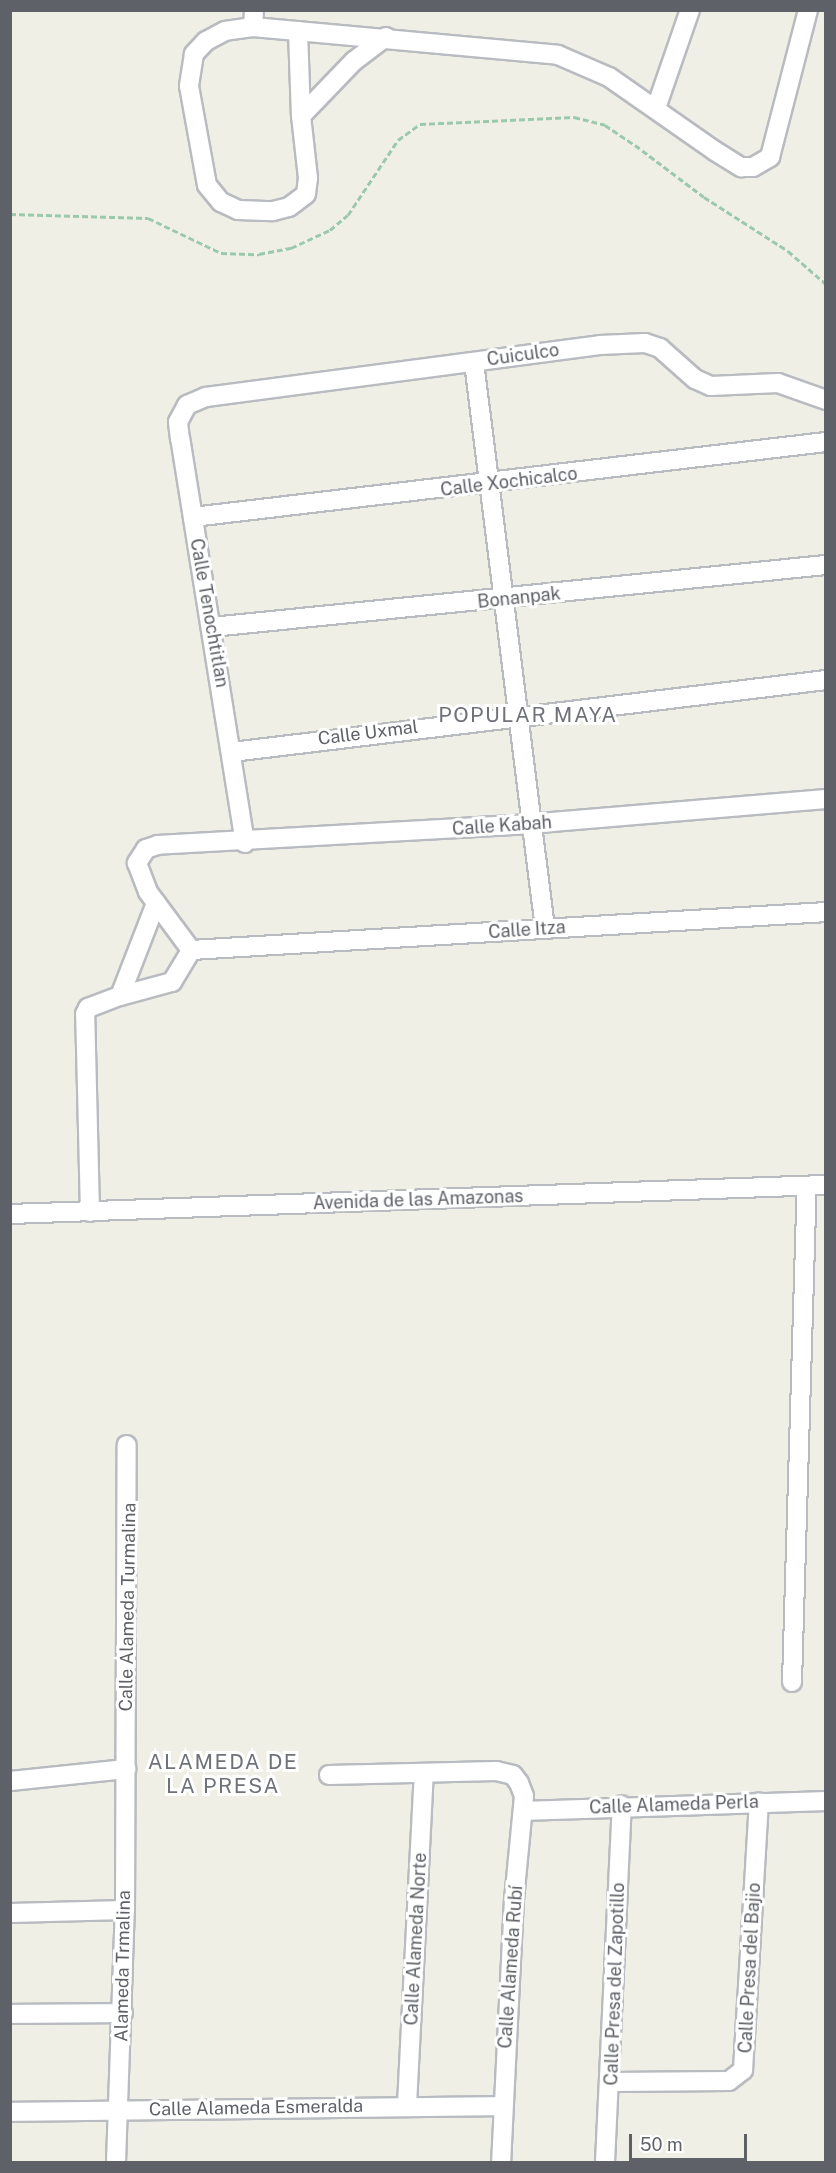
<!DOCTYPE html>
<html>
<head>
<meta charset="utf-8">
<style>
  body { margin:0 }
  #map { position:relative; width:836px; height:2173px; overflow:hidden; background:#f0efe6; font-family:"Public Sans",sans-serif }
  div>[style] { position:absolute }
  .path>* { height:3px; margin-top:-1.5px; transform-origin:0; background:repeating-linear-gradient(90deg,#9bc9ac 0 6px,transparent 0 9px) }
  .roads { filter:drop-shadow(2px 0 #b8bbc0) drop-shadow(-2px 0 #b8bbc0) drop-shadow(0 2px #b8bbc0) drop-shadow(0 -2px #b8bbc0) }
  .minor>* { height:18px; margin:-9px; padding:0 9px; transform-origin:9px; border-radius:9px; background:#fff }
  span { translate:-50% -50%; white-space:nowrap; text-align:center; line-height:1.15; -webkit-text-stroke:6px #fff; paint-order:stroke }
  .street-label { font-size:18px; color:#5e6167 }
  .quarter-label { font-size:21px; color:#6f7379; letter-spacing:1.5px }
  .frame { position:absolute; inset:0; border:12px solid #5e6167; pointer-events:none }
  .scale { position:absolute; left:629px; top:2134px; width:118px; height:27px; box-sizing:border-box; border:3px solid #5e6167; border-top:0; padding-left:8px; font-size:18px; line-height:21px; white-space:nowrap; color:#5e6167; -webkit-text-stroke:4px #fff; paint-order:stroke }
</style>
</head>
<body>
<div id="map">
  <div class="path">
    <div style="left:10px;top:214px;width:138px;rotate:1.7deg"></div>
    <div style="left:148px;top:218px;width:81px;rotate:25.6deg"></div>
    <div style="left:221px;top:253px;width:38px;rotate:2deg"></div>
    <div style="left:259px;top:254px;width:33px;rotate:-11deg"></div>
    <div style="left:291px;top:248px;width:43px;rotate:-24.8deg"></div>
    <div style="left:330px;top:230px;width:23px;rotate:-40deg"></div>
    <div style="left:348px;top:215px;width:90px;rotate:-56.3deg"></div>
    <div style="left:398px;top:140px;width:27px;rotate:-36deg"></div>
    <div style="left:420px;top:124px;width:154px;rotate:-2.6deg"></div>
    <div style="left:574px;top:117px;width:32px;rotate:14deg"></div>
    <div style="left:605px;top:125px;width:36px;rotate:34deg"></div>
    <div style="left:635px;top:145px;width:86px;rotate:37deg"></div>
    <div style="left:704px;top:197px;width:100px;rotate:32.7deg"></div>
    <div style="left:788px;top:251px;width:50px;rotate:41deg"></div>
  </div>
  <div class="roads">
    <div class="minor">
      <div style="left:254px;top:10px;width:17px;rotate:93deg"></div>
      <div style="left:253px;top:27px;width:306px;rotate:5.2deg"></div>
      <div style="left:558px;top:55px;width:56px;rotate:23.3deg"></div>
      <div style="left:609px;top:77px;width:129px;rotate:34.9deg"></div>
      <div style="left:715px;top:151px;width:31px;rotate:32deg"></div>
      <div style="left:741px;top:167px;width:12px"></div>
      <div style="left:753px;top:167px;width:20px;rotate:-30deg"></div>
      <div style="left:770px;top:157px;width:152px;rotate:-75.5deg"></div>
      <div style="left:253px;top:27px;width:28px;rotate:172deg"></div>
      <div style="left:225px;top:31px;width:21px;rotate:152deg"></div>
      <div style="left:206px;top:41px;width:18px;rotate:133deg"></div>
      <div style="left:194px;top:54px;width:32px;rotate:99deg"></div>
      <div style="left:189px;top:86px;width:101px;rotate:79.7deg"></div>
      <div style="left:207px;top:185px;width:22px;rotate:51deg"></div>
      <div style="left:221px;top:202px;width:19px;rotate:25deg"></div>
      <div style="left:238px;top:210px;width:35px;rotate:2deg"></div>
      <div style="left:273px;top:211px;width:16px;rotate:-14deg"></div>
      <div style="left:289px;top:207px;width:21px;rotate:-37deg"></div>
      <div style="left:306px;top:194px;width:16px;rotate:-83deg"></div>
      <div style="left:308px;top:178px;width:62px;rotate:-96.4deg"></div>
      <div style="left:301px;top:116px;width:76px;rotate:-46.1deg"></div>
      <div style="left:354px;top:61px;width:40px;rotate:-37deg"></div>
      <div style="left:298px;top:31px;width:85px;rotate:88deg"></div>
      <div style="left:656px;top:108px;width:104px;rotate:-70.9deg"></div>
      <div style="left:474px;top:362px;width:571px;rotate:82.86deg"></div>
      <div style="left:193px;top:517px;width:637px;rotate:-6.76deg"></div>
      <div style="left:212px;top:627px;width:617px;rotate:-5.77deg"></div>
      <div style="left:232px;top:752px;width:598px;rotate:-6.91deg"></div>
      <div style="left:826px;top:799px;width:296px;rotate:175.2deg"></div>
      <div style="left:531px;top:824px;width:374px;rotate:176.8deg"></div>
      <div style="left:158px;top:845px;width:13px;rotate:162deg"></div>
      <div style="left:146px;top:849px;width:17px;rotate:123deg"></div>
      <div style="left:137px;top:863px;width:31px;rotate:69deg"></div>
      <div style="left:148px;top:892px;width:72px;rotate:53.4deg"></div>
      <div style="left:191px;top:950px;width:636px;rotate:-3.42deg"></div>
      <div style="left:245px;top:843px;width:409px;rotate:-99.1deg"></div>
      <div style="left:180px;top:439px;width:17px;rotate:-97deg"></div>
      <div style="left:178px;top:422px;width:19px;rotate:-62deg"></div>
      <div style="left:187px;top:405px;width:21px;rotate:-23deg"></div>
      <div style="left:206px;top:397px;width:397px;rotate:-7.5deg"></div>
      <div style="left:600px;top:345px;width:45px;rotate:-2.5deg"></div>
      <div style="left:645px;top:343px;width:16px;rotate:18deg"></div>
      <div style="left:660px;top:348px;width:47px;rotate:41.5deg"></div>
      <div style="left:695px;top:379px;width:17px;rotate:24deg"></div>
      <div style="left:711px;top:386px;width:67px;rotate:-2.6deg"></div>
      <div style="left:778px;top:383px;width:51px;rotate:19.5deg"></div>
      <div style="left:120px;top:996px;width:100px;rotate:-68.8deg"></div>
      <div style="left:90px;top:1212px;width:198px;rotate:-91.4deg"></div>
      <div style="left:85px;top:1014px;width:7px;rotate:-63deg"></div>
      <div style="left:88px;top:1008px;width:34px;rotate:-21deg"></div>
      <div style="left:120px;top:996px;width:54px;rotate:-15.1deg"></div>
      <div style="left:172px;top:982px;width:37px;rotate:-59deg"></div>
      <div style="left:10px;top:1214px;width:817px;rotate:-2.04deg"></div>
      <div style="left:792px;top:1682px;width:495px;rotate:-88.3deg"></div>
      <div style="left:329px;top:1775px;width:167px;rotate:-1.4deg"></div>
      <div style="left:496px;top:1771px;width:17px;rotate:13deg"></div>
      <div style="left:513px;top:1775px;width:10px;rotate:53deg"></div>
      <div style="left:519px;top:1783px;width:14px;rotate:69deg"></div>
      <div style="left:524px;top:1796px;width:103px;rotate:95.5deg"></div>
      <div style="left:514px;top:1899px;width:263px;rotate:92.8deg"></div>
      <div style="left:10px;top:1781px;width:117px;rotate:-5.9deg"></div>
      <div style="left:523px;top:1811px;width:303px;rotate:-1.9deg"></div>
      <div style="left:10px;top:1913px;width:115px;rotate:-1.5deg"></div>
      <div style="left:10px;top:2014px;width:113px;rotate:-0.5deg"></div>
      <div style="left:611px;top:2082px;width:118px;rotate:-0.5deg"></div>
      <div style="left:729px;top:2081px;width:18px;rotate:-38deg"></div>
      <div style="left:743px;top:2070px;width:268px;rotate:-86.6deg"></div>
      <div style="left:407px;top:2105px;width:332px;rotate:-87.1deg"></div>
      <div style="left:10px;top:2112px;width:492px;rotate:-0.7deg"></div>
      <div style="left:116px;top:2162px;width:252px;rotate:-88deg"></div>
      <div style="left:125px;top:1910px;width:465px;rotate:-89.8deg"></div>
      <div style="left:605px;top:2162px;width:357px;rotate:-87.3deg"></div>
    </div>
  </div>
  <div class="street-label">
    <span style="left:523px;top:355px;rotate:-8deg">Cuiculco</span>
    <span style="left:509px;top:482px;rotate:-7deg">Calle Xochicalco</span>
    <span style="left:519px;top:598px;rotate:-6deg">Bonanpak</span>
    <span style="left:209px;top:613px;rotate:80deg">Calle Tenochtitlan</span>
    <span style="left:368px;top:733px;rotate:-7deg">Calle Uxmal</span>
    <span style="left:502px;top:826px;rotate:-4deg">Calle Kabah</span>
    <span style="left:527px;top:930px;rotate:-4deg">Calle Itza</span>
    <span style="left:418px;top:1200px;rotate:-2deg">Avenida de las Amazonas</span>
    <span style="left:128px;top:1607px;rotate:-89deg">Calle Alameda Turmalina</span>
    <span style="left:674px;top:1805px;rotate:-2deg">Calle Alameda Perla</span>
    <span style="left:416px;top:1939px;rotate:-87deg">Calle Alameda Norte</span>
    <span style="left:123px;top:1966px;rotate:-89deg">Alameda Trmalina</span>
    <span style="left:511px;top:1967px;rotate:-86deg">Calle Alameda Rubí</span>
    <span style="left:750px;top:1968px;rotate:-87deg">Calle Presa del Bajio</span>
    <span style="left:615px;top:1984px;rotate:-88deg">Calle Presa del Zapotillo</span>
    <span style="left:256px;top:2108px;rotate:-1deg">Calle Alameda Esmeralda</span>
  </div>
  <div class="quarter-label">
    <span style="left:528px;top:715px">POPULAR MAYA</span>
    <span style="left:223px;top:1774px">ALAMEDA DE<br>LA PRESA</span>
  </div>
  <div class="frame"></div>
  <div class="scale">50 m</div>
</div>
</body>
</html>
